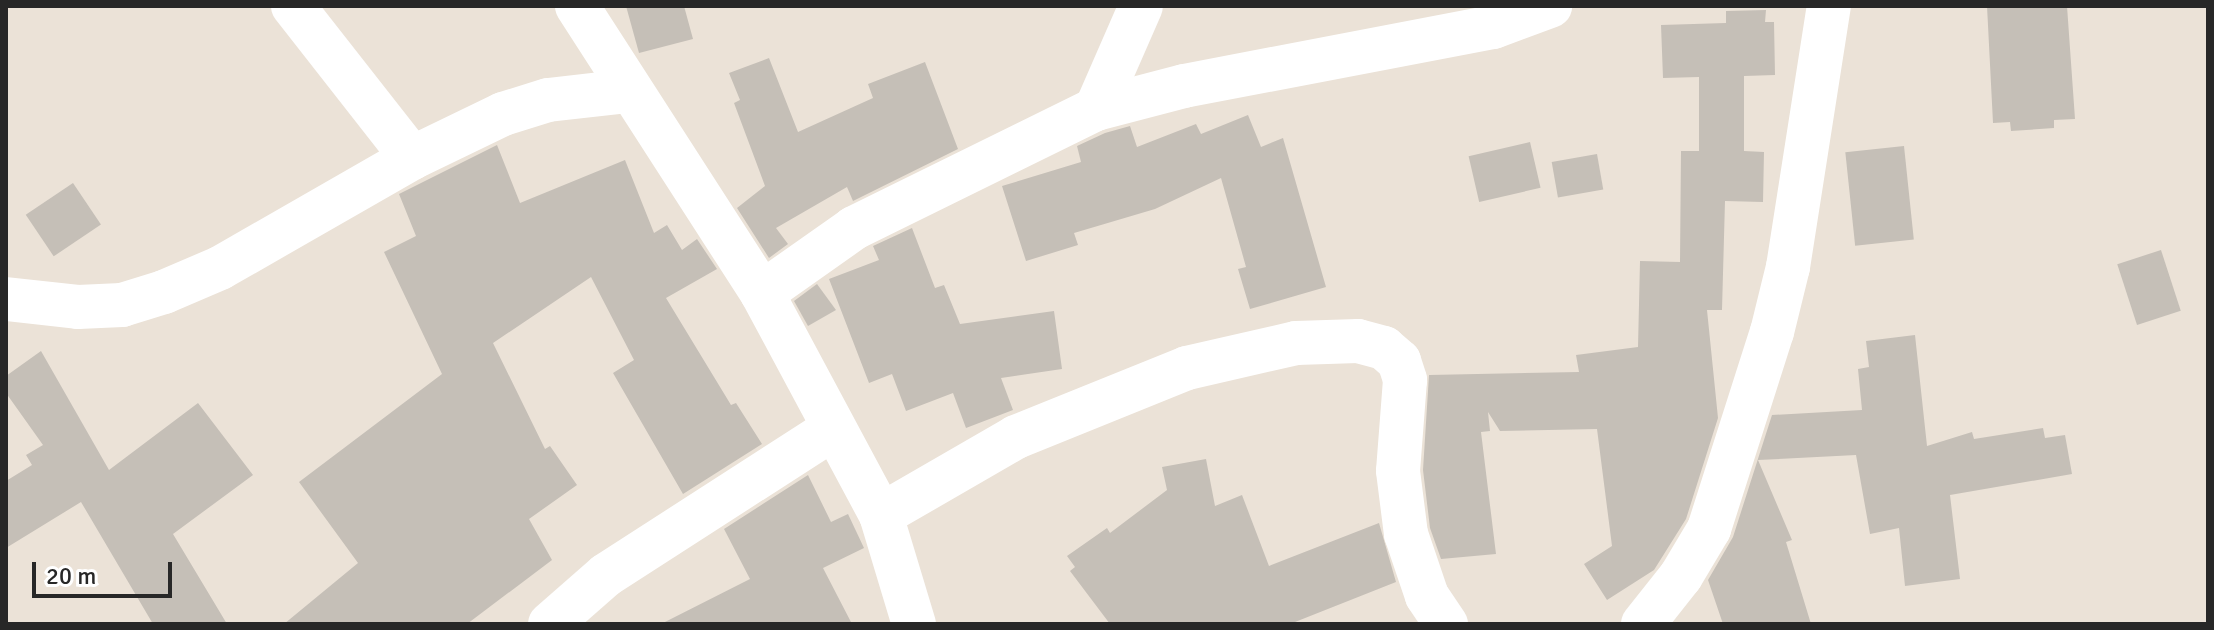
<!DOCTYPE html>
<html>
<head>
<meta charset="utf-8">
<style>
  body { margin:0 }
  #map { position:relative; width:2214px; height:630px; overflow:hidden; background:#ebe2d7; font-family:Signika,sans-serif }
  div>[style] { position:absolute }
  .building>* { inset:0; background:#c5bfb7; transform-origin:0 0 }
  .street>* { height:44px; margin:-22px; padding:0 22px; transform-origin:22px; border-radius:22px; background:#fff }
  span { translate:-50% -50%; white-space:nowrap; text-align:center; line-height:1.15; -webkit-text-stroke:8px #fff; paint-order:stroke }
  .frame { position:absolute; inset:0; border:8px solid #272727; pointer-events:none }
  .scale { position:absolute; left:32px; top:562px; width:140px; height:36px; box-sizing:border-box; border:4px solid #272727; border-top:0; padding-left:10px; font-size:24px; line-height:28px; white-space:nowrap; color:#272727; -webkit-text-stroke:6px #fff; paint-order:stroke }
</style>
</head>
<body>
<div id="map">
  <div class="building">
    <div style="clip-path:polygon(626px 6px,684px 6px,693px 39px,639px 53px)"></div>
    <div style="clip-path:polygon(1987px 6px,2067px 6px,2075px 119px,2054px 120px,2054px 128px,2011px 131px,2010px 122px,1993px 123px)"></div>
    <div style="clip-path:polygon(1766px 10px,1765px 22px,1774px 22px,1775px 75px,1744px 76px,1744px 151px,1764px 152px,1763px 202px,1725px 201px,1722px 310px,1707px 310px,1718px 418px,1686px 519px,1654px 570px,1607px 600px,1584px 564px,1612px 546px,1597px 429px,1500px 431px,1488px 412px,1490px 431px,1481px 432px,1496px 554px,1441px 559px,1430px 528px,1423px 470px,1429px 375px,1579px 372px,1576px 355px,1638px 347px,1640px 261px,1680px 262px,1681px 151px,1699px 151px,1699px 77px,1663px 78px,1661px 25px,1726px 23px,1726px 11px)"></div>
    <div style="clip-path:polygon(769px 58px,798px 132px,873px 98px,868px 84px,925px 62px,958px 149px,853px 201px,847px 187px,776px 228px,788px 244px,769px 258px,737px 208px,765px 186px,734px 103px,740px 100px,729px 73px)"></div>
    <div style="clip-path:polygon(1248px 115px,1261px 147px,1283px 138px,1326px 287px,1250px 309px,1238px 269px,1246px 267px,1221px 178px,1155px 209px,1074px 233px,1078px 245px,1026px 261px,1002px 186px,1081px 162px,1077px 146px,1105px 133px,1130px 126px,1137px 147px,1196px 124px,1201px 134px)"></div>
    <div style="left:1530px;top:142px;width:47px;height:63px;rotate:77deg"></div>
    <div style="clip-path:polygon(497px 145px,520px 203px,625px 160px,654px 233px,667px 225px,682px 250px,697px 239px,717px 269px,666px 298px,731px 405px,736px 403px,762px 444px,683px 494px,613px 373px,634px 360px,591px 277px,493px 343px,545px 449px,550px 446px,577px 485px,529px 519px,552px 560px,467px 624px,284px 624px,358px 563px,299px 482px,442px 374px,384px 252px,416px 236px,399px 194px)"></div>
    <div style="left:1904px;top:146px;width:94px;height:59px;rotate:84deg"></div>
    <div style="left:1597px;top:154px;width:36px;height:46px;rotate:80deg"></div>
    <div style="left:73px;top:183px;width:50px;height:57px;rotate:56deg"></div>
    <div style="clip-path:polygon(912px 228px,935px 288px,944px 285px,960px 324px,1054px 311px,1062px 369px,1001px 378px,1013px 410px,966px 428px,953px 393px,906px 411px,892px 374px,869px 383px,829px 279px,879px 260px,873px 246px)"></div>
    <div style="left:2161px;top:250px;width:64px;height:46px;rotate:72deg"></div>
    <div style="clip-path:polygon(817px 284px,836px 310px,808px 326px,794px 301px)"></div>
    <div style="clip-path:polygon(1915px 335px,1927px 446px,1972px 432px,1974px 439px,2043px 428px,2045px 438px,2065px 435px,2072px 474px,1950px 495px,1960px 579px,1905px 586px,1899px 528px,1870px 534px,1856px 455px,1758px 460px,1792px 540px,1786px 542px,1811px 624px,1723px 624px,1708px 580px,1733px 537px,1772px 415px,1862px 410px,1858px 369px,1869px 367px,1866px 341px)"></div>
    <div style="clip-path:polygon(41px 351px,109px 470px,198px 403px,253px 475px,173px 534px,227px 624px,153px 624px,81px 502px,6px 548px,6px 481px,32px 465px,26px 455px,43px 445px,6px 393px,6px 376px)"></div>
    <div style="clip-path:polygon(1206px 459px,1215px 506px,1242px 495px,1269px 566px,1379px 523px,1396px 582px,1290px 624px,1110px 624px,1070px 571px,1075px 567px,1067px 556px,1107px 528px,1110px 533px,1167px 490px,1162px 467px)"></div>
    <div style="clip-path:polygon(808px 475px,831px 522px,848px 514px,864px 548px,823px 568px,852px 624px,661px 624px,750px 579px,724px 529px)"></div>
  </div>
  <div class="street">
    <div style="left:293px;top:6px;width:193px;rotate:51.9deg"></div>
    <div style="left:577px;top:6px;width:341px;rotate:57.2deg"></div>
    <div style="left:762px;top:293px;width:252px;rotate:61.8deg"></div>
    <div style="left:881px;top:515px;width:114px;rotate:73.2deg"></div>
    <div style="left:1096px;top:109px;width:112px;rotate:-66.4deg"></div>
    <div style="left:762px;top:293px;width:113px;rotate:-35.2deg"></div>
    <div style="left:854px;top:228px;width:270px;rotate:-26.2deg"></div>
    <div style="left:1096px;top:109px;width:91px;rotate:-14.6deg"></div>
    <div style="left:1184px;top:86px;width:315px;rotate:-10.8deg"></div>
    <div style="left:1493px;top:27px;width:61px;rotate:-20.2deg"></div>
    <div style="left:6px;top:299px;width:72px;rotate:6.3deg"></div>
    <div style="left:78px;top:307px;width:44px;rotate:-2.6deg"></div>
    <div style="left:122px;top:305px;width:44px;rotate:-17.2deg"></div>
    <div style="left:164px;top:292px;width:61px;rotate:-23.2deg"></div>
    <div style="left:220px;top:268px;width:221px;rotate:-29.8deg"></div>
    <div style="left:412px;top:158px;width:101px;rotate:-25.8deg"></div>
    <div style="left:503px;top:114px;width:47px;rotate:-17.3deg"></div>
    <div style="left:548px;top:100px;width:81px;rotate:-6.4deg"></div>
    <div style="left:881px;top:515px;width:156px;rotate:-30deg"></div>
    <div style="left:1016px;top:437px;width:184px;rotate:-22deg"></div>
    <div style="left:1187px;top:368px;width:112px;rotate:-12.9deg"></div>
    <div style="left:1296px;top:343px;width:62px;rotate:-1.8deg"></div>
    <div style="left:1358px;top:341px;width:27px;rotate:15deg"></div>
    <div style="left:1384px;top:348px;width:20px;rotate:41deg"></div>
    <div style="left:1399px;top:361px;width:20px;rotate:72deg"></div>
    <div style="left:1405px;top:380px;width:91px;rotate:94.4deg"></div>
    <div style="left:1398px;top:471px;width:64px;rotate:82.8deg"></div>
    <div style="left:1406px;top:534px;width:65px;rotate:71.3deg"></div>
    <div style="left:1427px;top:596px;width:34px;rotate:56deg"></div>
    <div style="left:550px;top:624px;width:74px;rotate:-41.2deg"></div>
    <div style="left:606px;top:575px;width:271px;rotate:-32.8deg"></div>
    <div style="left:1643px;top:624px;width:61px;rotate:-51.6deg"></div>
    <div style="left:1681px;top:576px;width:55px;rotate:-59.2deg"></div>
    <div style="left:1709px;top:529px;width:207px;rotate:-72.3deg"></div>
    <div style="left:1772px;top:332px;width:67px;rotate:-76.2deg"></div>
    <div style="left:1788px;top:267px;width:264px;rotate:-81.1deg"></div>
  </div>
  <div class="frame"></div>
  <div class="scale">20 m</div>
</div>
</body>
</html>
